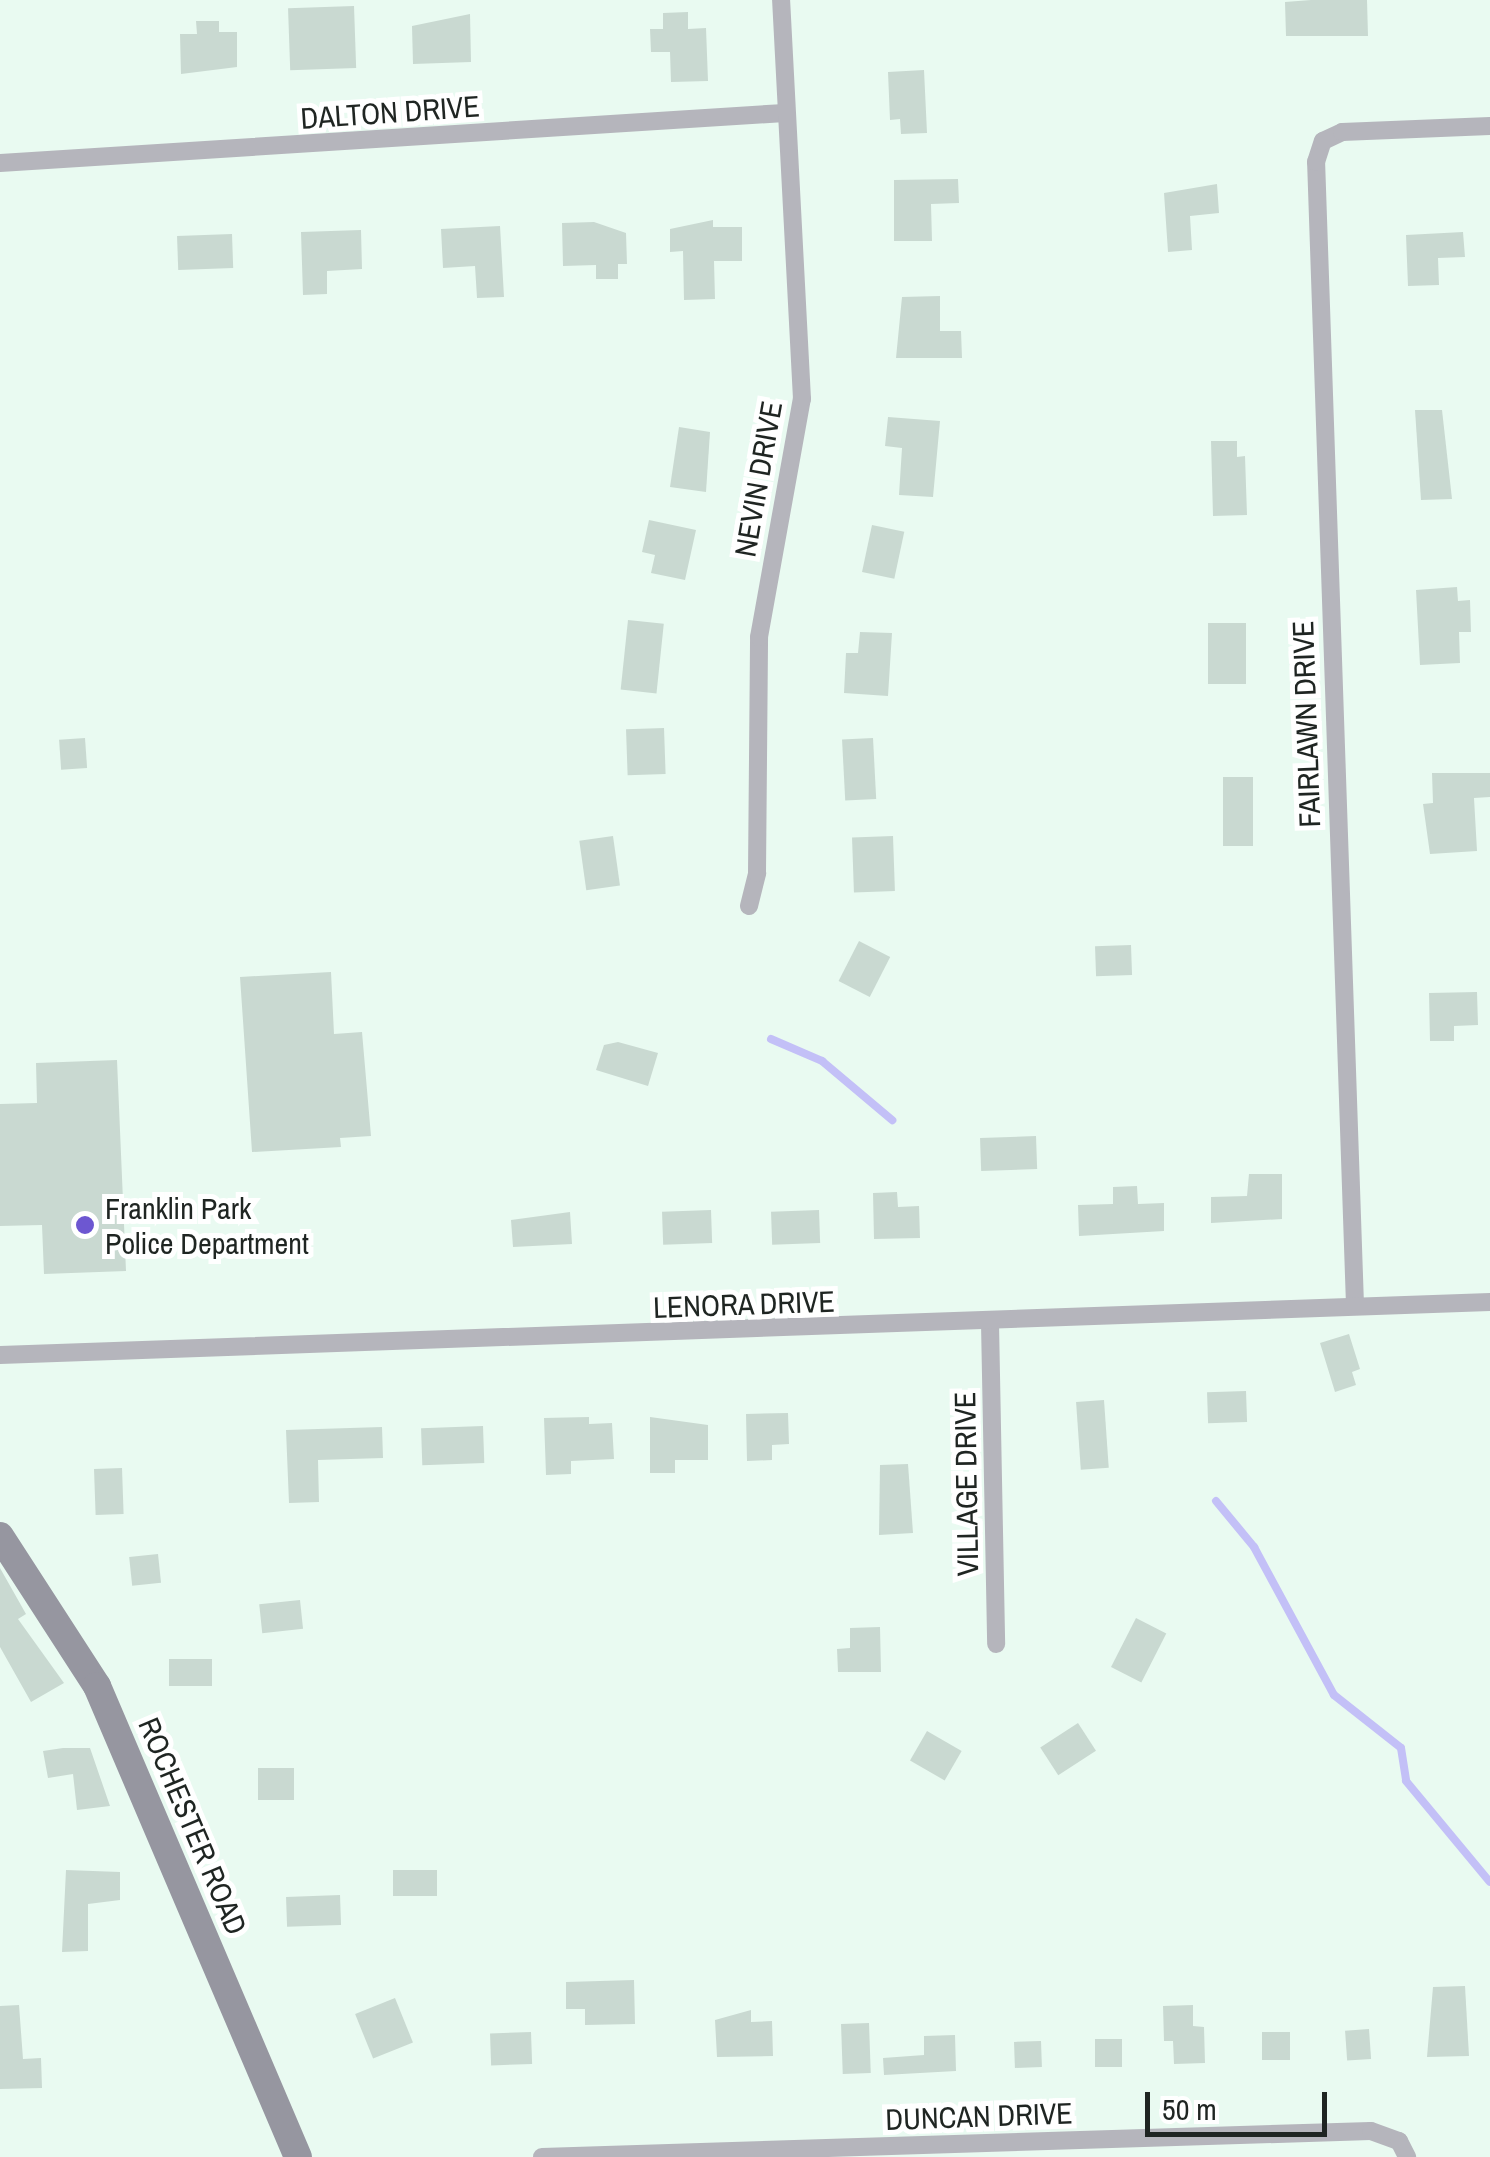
<!DOCTYPE html>
<html>
<head>
<meta charset="utf-8">
<style>
  body { margin:0 }
  #map { position:relative; width:1490px; height:2157px; overflow:hidden; background:#e9faf1; font-family:"Archivo Narrow",sans-serif }
  div>[style] { position:absolute }
  .stream>* { height:8px; margin:-4px; padding:0 4px; transform-origin:4px; border-radius:4px; background:#c3c0f7 }
  .building>* { inset:0; background:#c9d9d1; transform-origin:0 0 }
  .street>* { height:18px; margin:-9px; padding:0 9px; transform-origin:9px; border-radius:9px; background:#b5b5bc }
  .secondary>* { height:28px; margin:-14px; padding:0 14px; transform-origin:14px; border-radius:14px; background:#9696a0 }
  .dots>* { width:28px; height:28px; translate:-50% -50%; box-sizing:border-box; border:5px solid #fff; border-radius:50% }
  span { translate:-50% -50%; white-space:nowrap; text-align:center; line-height:1.15; -webkit-text-stroke:10px #fff; paint-order:stroke }
  .street-label { font-size:30px; color:#1f2522 }
  .poi-label { font-size:30px; color:#1f2522 }
  .left { translate:0 -50%; text-align:left }
  .scale { position:absolute; left:1145px; top:2092px; width:182px; height:45px; box-sizing:border-box; border:5px solid #1f2522; border-top:0; padding-left:12px; font-size:30px; line-height:35px; white-space:nowrap; color:#1f2522; -webkit-text-stroke:8px #fff; paint-order:stroke }
</style>
</head>
<body>
<div id="map">
  <div class="stream">
    <div style="left:771px;top:1039px;width:56px;rotate:23.3deg"></div>
    <div style="left:822px;top:1061px;width:92px;rotate:40.1deg"></div>
    <div style="left:1216px;top:1501px;width:60px;rotate:50.4deg"></div>
    <div style="left:1254px;top:1547px;width:168px;rotate:61.6deg"></div>
    <div style="left:1334px;top:1695px;width:85px;rotate:38.3deg"></div>
    <div style="left:1401px;top:1748px;width:33px;rotate:81deg"></div>
    <div style="left:1406px;top:1781px;width:131px;rotate:50.3deg"></div>
  </div>
  <div class="building">
    <div style="clip-path:polygon(1311px 0,1367px 0,1368px 36px,1286px 36px,1285px 2px)"></div>
    <div style="left:354px;top:6px;width:62px;height:66px;rotate:88deg"></div>
    <div style="clip-path:polygon(688px 12px,688px 29px,706px 28px,708px 81px,671px 82px,670px 52px,651px 52px,650px 29px,663px 29px,663px 13px)"></div>
    <div style="clip-path:polygon(470px 14px,471px 62px,413px 64px,412px 26px)"></div>
    <div style="clip-path:polygon(196px 21px,219px 21px,219px 32px,237px 32px,237px 67px,181px 74px,180px 34px,197px 34px)"></div>
    <div style="clip-path:polygon(924px 70px,927px 133px,901px 134px,900px 119px,890px 120px,888px 72px)"></div>
    <div style="clip-path:polygon(958px 179px,959px 203px,931px 204px,932px 241px,894px 241px,894px 180px)"></div>
    <div style="clip-path:polygon(1217px 184px,1219px 213px,1190px 216px,1192px 250px,1168px 252px,1164px 193px)"></div>
    <div style="clip-path:polygon(713px 220px,713px 227px,742px 227px,742px 261px,714px 261px,715px 299px,684px 300px,683px 251px,670px 252px,670px 229px)"></div>
    <div style="clip-path:polygon(594px 222px,626px 233px,627px 264px,618px 264px,618px 279px,596px 279px,596px 265px,563px 266px,562px 223px)"></div>
    <div style="clip-path:polygon(500px 226px,504px 297px,477px 298px,475px 266px,443px 268px,441px 229px)"></div>
    <div style="clip-path:polygon(361px 230px,362px 269px,327px 271px,327px 294px,303px 295px,301px 232px)"></div>
    <div style="clip-path:polygon(1463px 232px,1465px 257px,1438px 258px,1439px 285px,1408px 286px,1406px 235px)"></div>
    <div style="left:232px;top:234px;width:34px;height:55px;rotate:88deg"></div>
    <div style="clip-path:polygon(940px 296px,940px 331px,961px 331px,962px 358px,896px 358px,902px 297px)"></div>
    <div style="clip-path:polygon(1415px 410px,1442px 410px,1452px 499px,1421px 500px)"></div>
    <div style="clip-path:polygon(888px 417px,940px 421px,933px 497px,899px 495px,902px 448px,885px 446px)"></div>
    <div style="clip-path:polygon(679px 427px,710px 432px,706px 492px,670px 487px)"></div>
    <div style="clip-path:polygon(1211px 441px,1237px 441px,1237px 457px,1245px 456px,1247px 515px,1213px 516px)"></div>
    <div style="clip-path:polygon(649px 520px,696px 530px,685px 580px,651px 573px,655px 555px,642px 552px)"></div>
    <div style="left:872px;top:525px;width:33px;height:48px;rotate:12deg"></div>
    <div style="clip-path:polygon(1457px 587px,1458px 601px,1470px 600px,1471px 632px,1459px 632px,1460px 663px,1420px 665px,1416px 590px)"></div>
    <div style="left:628px;top:620px;width:36px;height:70px;rotate:6deg"></div>
    <div style="left:1208px;top:623px;width:38px;height:61px"></div>
    <div style="clip-path:polygon(860px 632px,892px 633px,888px 696px,844px 693px,846px 653px,858px 653px)"></div>
    <div style="left:664px;top:728px;width:46px;height:38px;rotate:88deg"></div>
    <div style="left:85px;top:738px;width:30px;height:26px;rotate:86deg"></div>
    <div style="left:873px;top:738px;width:61px;height:31px;rotate:87deg"></div>
    <div style="clip-path:polygon(1432px 773px,1490px 773px,1490px 797px,1474px 798px,1477px 851px,1430px 854px,1423px 804px,1433px 803px)"></div>
    <div style="left:1223px;top:777px;width:30px;height:69px"></div>
    <div style="left:613px;top:836px;width:50px;height:34px;rotate:82deg"></div>
    <div style="left:893px;top:836px;width:55px;height:41px;rotate:88deg"></div>
    <div style="left:859px;top:941px;width:35px;height:45px;rotate:27deg"></div>
    <div style="left:1131px;top:945px;width:30px;height:36px;rotate:88deg"></div>
    <div style="clip-path:polygon(331px 972px,334px 1034px,362px 1032px,371px 1136px,340px 1138px,341px 1147px,252px 1152px,240px 977px)"></div>
    <div style="clip-path:polygon(1477px 992px,1478px 1025px,1454px 1026px,1454px 1041px,1430px 1041px,1429px 993px)"></div>
    <div style="clip-path:polygon(618px 1042px,658px 1053px,648px 1086px,596px 1070px,604px 1045px)"></div>
    <div style="clip-path:polygon(117px 1060px,126px 1271px,44px 1274px,42px 1225px,0 1226px,0 1104px,37px 1103px,36px 1063px)"></div>
    <div style="left:1036px;top:1136px;width:33px;height:56px;rotate:88deg"></div>
    <div style="clip-path:polygon(1249px 1174px,1282px 1174px,1282px 1219px,1211px 1223px,1211px 1197px,1247px 1196px)"></div>
    <div style="clip-path:polygon(1137px 1186px,1138px 1204px,1164px 1203px,1164px 1231px,1079px 1236px,1078px 1205px,1113px 1204px,1113px 1187px)"></div>
    <div style="clip-path:polygon(897px 1192px,898px 1207px,919px 1206px,920px 1238px,874px 1239px,873px 1193px)"></div>
    <div style="left:711px;top:1210px;width:33px;height:49px;rotate:88deg"></div>
    <div style="left:819px;top:1210px;width:33px;height:48px;rotate:88deg"></div>
    <div style="clip-path:polygon(570px 1212px,572px 1244px,513px 1247px,511px 1220px)"></div>
    <div style="clip-path:polygon(1349px 1334px,1360px 1369px,1352px 1372px,1356px 1385px,1335px 1392px,1320px 1343px)"></div>
    <div style="left:1246px;top:1391px;width:31px;height:39px;rotate:88deg"></div>
    <div style="left:1104px;top:1400px;width:68px;height:28px;rotate:86deg"></div>
    <div style="clip-path:polygon(788px 1413px,789px 1444px,772px 1445px,772px 1460px,747px 1461px,746px 1414px)"></div>
    <div style="clip-path:polygon(589px 1417px,589px 1424px,612px 1423px,614px 1459px,571px 1461px,571px 1474px,546px 1475px,544px 1418px)"></div>
    <div style="clip-path:polygon(650px 1417px,708px 1425px,708px 1460px,675px 1460px,675px 1473px,650px 1473px)"></div>
    <div style="left:483px;top:1426px;width:37px;height:62px;rotate:88deg"></div>
    <div style="clip-path:polygon(382px 1427px,383px 1458px,318px 1460px,319px 1502px,289px 1503px,286px 1430px)"></div>
    <div style="clip-path:polygon(908px 1464px,913px 1533px,879px 1535px,880px 1465px)"></div>
    <div style="left:122px;top:1468px;width:46px;height:28px;rotate:88deg"></div>
    <div style="left:158px;top:1554px;width:29px;height:29px;rotate:84deg"></div>
    <div style="clip-path:polygon(0 1568px,26px 1614px,18px 1619px,64px 1683px,31px 1702px,0 1647px)"></div>
    <div style="left:300px;top:1600px;width:29px;height:41px;rotate:84deg"></div>
    <div style="left:1136px;top:1618px;width:34px;height:55px;rotate:27deg"></div>
    <div style="clip-path:polygon(880px 1627px,881px 1672px,838px 1672px,837px 1649px,850px 1648px,850px 1628px)"></div>
    <div style="left:212px;top:1659px;width:27px;height:43px;rotate:90deg"></div>
    <div style="left:1078px;top:1723px;width:33px;height:45px;rotate:57deg"></div>
    <div style="left:927px;top:1731px;width:40px;height:34px;rotate:30deg"></div>
    <div style="clip-path:polygon(63px 1748px,90px 1748px,110px 1806px,77px 1810px,73px 1774px,48px 1778px,43px 1751px)"></div>
    <div style="left:258px;top:1768px;width:36px;height:32px"></div>
    <div style="clip-path:polygon(66px 1870px,120px 1872px,120px 1900px,88px 1904px,88px 1951px,62px 1952px)"></div>
    <div style="left:437px;top:1870px;width:26px;height:44px;rotate:90deg"></div>
    <div style="left:340px;top:1895px;width:30px;height:54px;rotate:88deg"></div>
    <div style="clip-path:polygon(634px 1980px,635px 2024px,585px 2025px,585px 2009px,566px 2009px,566px 1982px)"></div>
    <div style="clip-path:polygon(1465px 1986px,1469px 2056px,1427px 2057px,1433px 1987px)"></div>
    <div style="left:395px;top:1998px;width:48px;height:43px;rotate:68deg"></div>
    <div style="clip-path:polygon(19px 2005px,23px 2059px,41px 2058px,42px 2088px,0 2089px,0 2006px)"></div>
    <div style="clip-path:polygon(1193px 2005px,1193px 2026px,1204px 2027px,1205px 2063px,1174px 2064px,1173px 2041px,1164px 2041px,1163px 2006px)"></div>
    <div style="clip-path:polygon(751px 2010px,751px 2022px,772px 2021px,773px 2056px,717px 2057px,715px 2020px)"></div>
    <div style="left:869px;top:2023px;width:50px;height:28px;rotate:88deg"></div>
    <div style="left:1369px;top:2029px;width:30px;height:24px;rotate:86deg"></div>
    <div style="left:531px;top:2032px;width:32px;height:41px;rotate:88deg"></div>
    <div style="left:1262px;top:2032px;width:28px;height:28px"></div>
    <div style="clip-path:polygon(955px 2035px,956px 2071px,884px 2075px,883px 2058px,924px 2055px,924px 2036px)"></div>
    <div style="left:1122px;top:2039px;width:28px;height:27px;rotate:90deg"></div>
    <div style="left:1041px;top:2041px;width:26px;height:27px;rotate:88deg"></div>
  </div>
  <div class="street">
    <div style="left:0;top:163px;width:786px;rotate:-3.65deg"></div>
    <div style="left:749px;top:906px;width:34px;rotate:-76deg"></div>
    <div style="left:757px;top:873px;width:236px;rotate:-89.5deg"></div>
    <div style="left:759px;top:637px;width:242px;rotate:-79.8deg"></div>
    <div style="left:802px;top:399px;width:400px;rotate:-93deg"></div>
    <div style="left:1355px;top:1305px;width:1144px;rotate:-91.95deg"></div>
    <div style="left:1316px;top:162px;width:22px;rotate:-72deg"></div>
    <div style="left:1323px;top:141px;width:21px;rotate:-25deg"></div>
    <div style="left:1342px;top:132px;width:148px;rotate:-2.3deg"></div>
    <div style="left:990px;top:1323px;width:321px;rotate:88.9deg"></div>
    <div style="left:0;top:1355px;width:1491px;rotate:-2.04deg"></div>
    <div style="left:542px;top:2157px;width:829px;rotate:-1.8deg"></div>
    <div style="left:1371px;top:2131px;width:30px;rotate:20deg"></div>
    <div style="left:1399px;top:2141px;width:18px;rotate:63deg"></div>
  </div>
  <div class="secondary">
    <div style="left:0;top:1536px;width:179px;rotate:57.1deg"></div>
    <div style="left:97px;top:1686px;width:512px;rotate:66.89deg"></div>
  </div>
  <div class="dots">
    <div style="left:85px;top:1225px;background:#6d57d1"></div>
  </div>
  <div class="street-label">
    <span style="left:390px;top:112px;rotate:-4deg">DALTON DRIVE</span>
    <span style="left:758px;top:479px;rotate:-80deg">NEVIN DRIVE</span>
    <span style="left:1306px;top:724px;rotate:-92deg">FAIRLAWN DRIVE</span>
    <span style="left:744px;top:1304px;rotate:-2deg">LENORA DRIVE</span>
    <span style="left:966px;top:1484px;rotate:-91deg">VILLAGE DRIVE</span>
    <span style="left:193px;top:1826px;rotate:67deg">ROCHESTER ROAD</span>
    <span style="left:979px;top:2116px;rotate:-2deg">DUNCAN DRIVE</span>
  </div>
  <div class="poi-label">
    <span class="left" style="left:105px;top:1225px">Franklin Park<br>Police Department</span>
  </div>
  <div class="scale">50 m</div>
</div>
</body>
</html>
